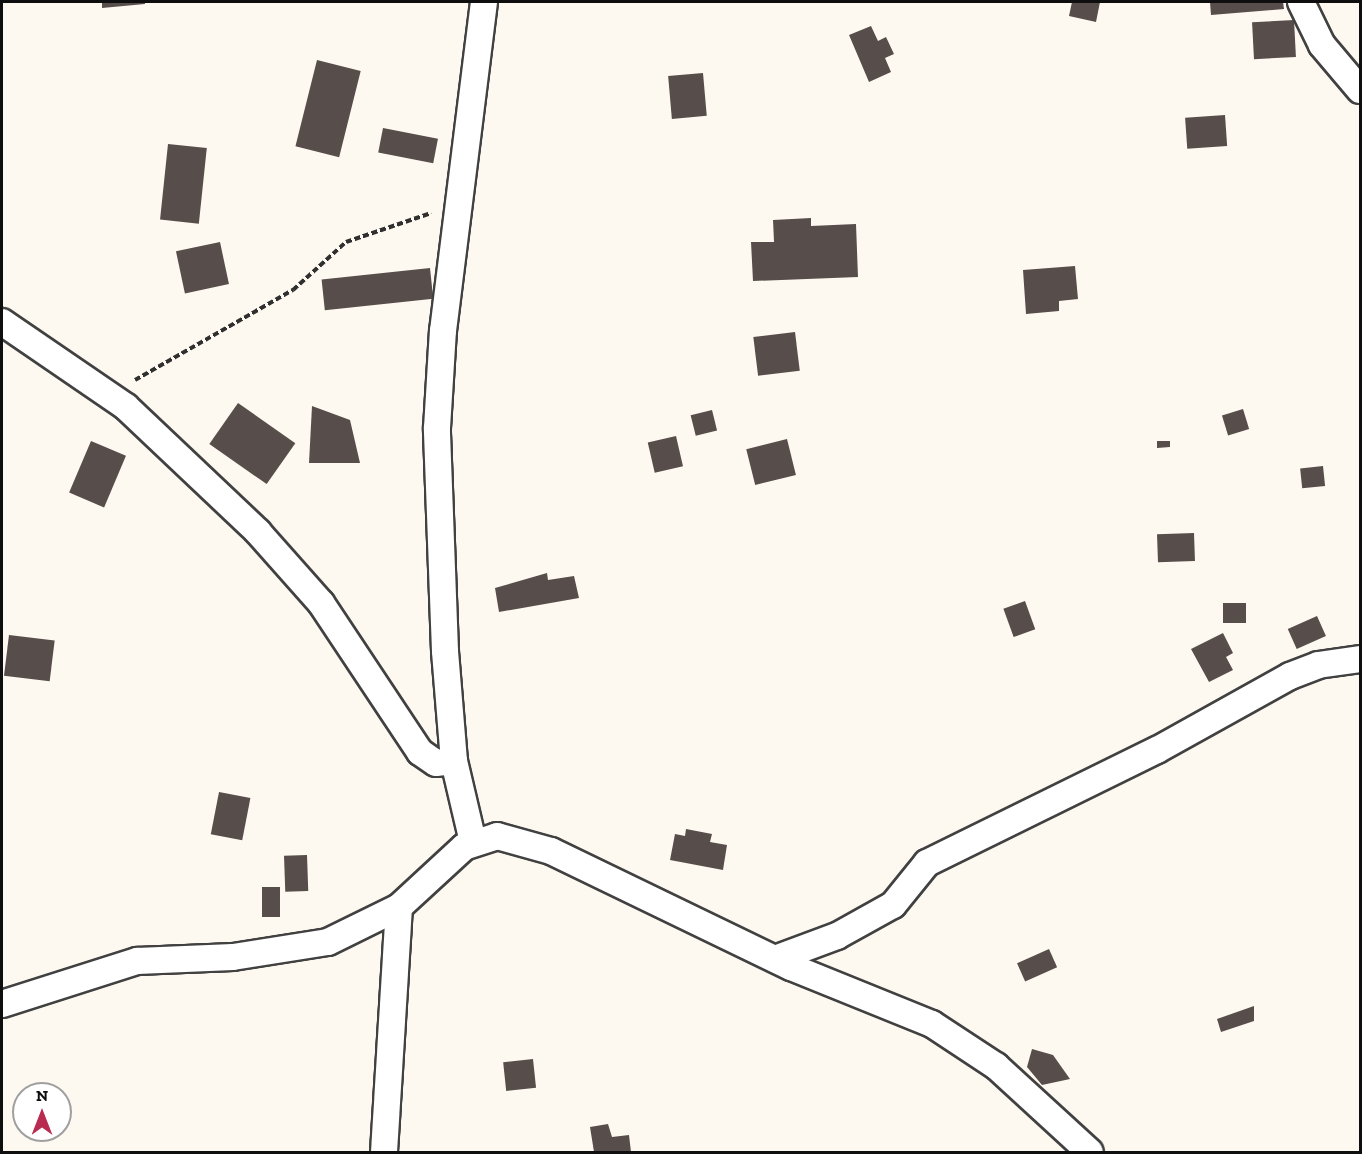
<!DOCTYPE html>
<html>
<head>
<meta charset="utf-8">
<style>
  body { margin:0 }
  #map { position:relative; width:1362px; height:1154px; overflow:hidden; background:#fef9f0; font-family:"Zilla Slab",serif }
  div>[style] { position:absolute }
  .building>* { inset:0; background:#574d4b; transform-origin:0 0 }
  .path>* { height:4px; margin-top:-2px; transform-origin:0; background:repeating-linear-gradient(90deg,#303030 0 6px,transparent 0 9px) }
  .roads { filter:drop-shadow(2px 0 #414141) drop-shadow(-2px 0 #414141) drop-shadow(0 2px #414141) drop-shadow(0 -2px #414141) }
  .minor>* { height:26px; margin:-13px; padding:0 13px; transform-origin:13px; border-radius:13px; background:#fff }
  span { translate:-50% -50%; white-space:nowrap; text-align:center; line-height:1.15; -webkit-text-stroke:6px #fff; paint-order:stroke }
  .frame { position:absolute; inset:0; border:3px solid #0e0e0e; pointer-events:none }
  .north { position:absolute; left:12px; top:1082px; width:60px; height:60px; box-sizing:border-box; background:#fff; border:2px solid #9f9f9f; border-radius:50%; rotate:0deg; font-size:16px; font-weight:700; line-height:24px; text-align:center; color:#0e0e0e }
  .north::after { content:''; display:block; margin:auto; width:21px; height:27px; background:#b92c52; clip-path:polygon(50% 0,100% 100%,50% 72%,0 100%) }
</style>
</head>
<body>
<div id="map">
  <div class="building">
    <div style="clip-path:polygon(102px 2px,145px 2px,145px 4px,102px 8px)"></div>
    <div style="clip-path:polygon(1072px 2px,1100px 2px,1096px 22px,1069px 16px)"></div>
    <div style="clip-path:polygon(1210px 2px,1283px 2px,1284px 9px,1211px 15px)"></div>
    <div style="left:1294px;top:20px;width:37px;height:42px;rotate:87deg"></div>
    <div style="clip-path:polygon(871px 26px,878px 41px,886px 37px,894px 54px,885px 58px,891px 72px,869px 82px,849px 35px)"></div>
    <div style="left:317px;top:60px;width:45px;height:89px;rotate:14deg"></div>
    <div style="left:703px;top:73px;width:43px;height:35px;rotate:85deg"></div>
    <div style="left:1225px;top:115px;width:31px;height:40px;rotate:86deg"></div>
    <div style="left:383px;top:128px;width:56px;height:25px;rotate:11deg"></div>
    <div style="left:168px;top:144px;width:39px;height:76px;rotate:6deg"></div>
    <div style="clip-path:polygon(811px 218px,811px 226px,856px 224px,858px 277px,753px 281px,751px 242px,774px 242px,773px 220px)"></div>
    <div style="left:220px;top:242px;width:43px;height:45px;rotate:78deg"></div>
    <div style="clip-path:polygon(1075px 266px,1078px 299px,1059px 301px,1059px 311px,1026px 314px,1023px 270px)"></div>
    <div style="left:430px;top:268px;width:31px;height:109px;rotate:84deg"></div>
    <div style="left:795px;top:332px;width:39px;height:42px;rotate:83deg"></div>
    <div style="left:238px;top:403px;width:70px;height:50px;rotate:35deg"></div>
    <div style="clip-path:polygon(312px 406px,350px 420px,360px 463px,309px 463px)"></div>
    <div style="left:1243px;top:409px;width:21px;height:22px;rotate:73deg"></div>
    <div style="left:712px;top:410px;width:21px;height:22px;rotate:76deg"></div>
    <div style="left:676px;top:436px;width:31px;height:29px;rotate:77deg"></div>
    <div style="left:787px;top:439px;width:37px;height:42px;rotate:76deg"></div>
    <div style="left:91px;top:441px;width:38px;height:56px;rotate:23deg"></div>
    <div style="clip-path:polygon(1157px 441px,1170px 441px,1170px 447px,1157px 448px)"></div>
    <div style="left:1323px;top:466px;width:20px;height:23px;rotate:84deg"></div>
    <div style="left:1194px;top:533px;width:28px;height:37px;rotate:88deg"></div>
    <div style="clip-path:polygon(547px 573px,548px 580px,574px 576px,579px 598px,499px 612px,495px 588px)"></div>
    <div style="left:1025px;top:601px;width:30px;height:23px;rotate:70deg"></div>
    <div style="left:1246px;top:603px;width:20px;height:23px;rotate:90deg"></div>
    <div style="left:1317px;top:616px;width:22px;height:32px;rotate:66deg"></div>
    <div style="clip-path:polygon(1223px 633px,1233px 653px,1226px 657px,1233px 670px,1209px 682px,1191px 649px)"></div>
    <div style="left:9px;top:635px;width:46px;height:41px;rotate:7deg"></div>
    <div style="left:219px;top:792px;width:32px;height:43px;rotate:11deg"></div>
    <div style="clip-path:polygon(686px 829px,712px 834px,710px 842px,727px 845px,723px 870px,670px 860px,675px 834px,685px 836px)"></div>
    <div style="left:307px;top:855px;width:36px;height:23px;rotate:88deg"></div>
    <div style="left:262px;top:887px;width:18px;height:30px"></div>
    <div style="left:1049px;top:949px;width:20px;height:35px;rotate:66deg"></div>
    <div style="clip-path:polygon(1254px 1006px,1254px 1021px,1221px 1032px,1217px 1019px)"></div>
    <div style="clip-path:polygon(1032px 1049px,1053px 1055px,1070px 1079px,1042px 1085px,1027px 1067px)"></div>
    <div style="left:533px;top:1059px;width:29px;height:30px;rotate:84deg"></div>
    <div style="clip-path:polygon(608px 1124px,612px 1137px,629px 1135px,631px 1152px,594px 1152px,590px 1127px)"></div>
  </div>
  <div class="path">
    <div style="left:135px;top:380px;width:182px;rotate:-29.7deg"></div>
    <div style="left:293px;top:290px;width:72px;rotate:-42.2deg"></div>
    <div style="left:346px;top:242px;width:90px;rotate:-18.8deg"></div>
  </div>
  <div class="roads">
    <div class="minor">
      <div style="left:1301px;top:2px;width:48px;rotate:64deg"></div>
      <div style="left:1322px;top:45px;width:59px;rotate:49.8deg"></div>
      <div style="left:2px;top:322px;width:150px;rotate:34.4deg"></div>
      <div style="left:126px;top:407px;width:182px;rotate:43.4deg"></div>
      <div style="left:258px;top:532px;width:95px;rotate:48.4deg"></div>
      <div style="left:321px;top:603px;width:179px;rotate:56.4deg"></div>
      <div style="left:420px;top:752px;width:19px;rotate:35deg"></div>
      <div style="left:436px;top:763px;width:18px;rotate:-6deg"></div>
      <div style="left:473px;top:842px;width:83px;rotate:-103.2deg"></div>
      <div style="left:454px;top:761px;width:110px;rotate:-94.7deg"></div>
      <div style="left:445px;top:651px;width:223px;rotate:-92.1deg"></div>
      <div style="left:437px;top:428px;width:97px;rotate:-86.5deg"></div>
      <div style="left:443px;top:331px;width:332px;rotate:-82.9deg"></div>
      <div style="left:775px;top:959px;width:66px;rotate:-20.4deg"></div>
      <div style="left:837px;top:936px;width:64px;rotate:-29deg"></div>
      <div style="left:893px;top:905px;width:54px;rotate:-51deg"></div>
      <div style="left:927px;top:863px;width:256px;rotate:-26.2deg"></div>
      <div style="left:1157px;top:750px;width:152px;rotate:-29.1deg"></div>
      <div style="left:1290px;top:676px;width:30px;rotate:-21deg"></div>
      <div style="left:1318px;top:665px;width:42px;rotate:-8.1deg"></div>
      <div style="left:2px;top:1004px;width:142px;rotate:-17.7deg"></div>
      <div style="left:137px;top:961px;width:96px;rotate:-2.4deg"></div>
      <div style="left:233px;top:957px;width:96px;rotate:-9deg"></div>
      <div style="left:328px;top:942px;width:79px;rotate:-26.2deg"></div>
      <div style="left:399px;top:907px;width:88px;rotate:-42.7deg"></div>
      <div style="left:464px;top:847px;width:35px;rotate:-18deg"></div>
      <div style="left:497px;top:836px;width:56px;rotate:15.5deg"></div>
      <div style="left:551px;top:851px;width:267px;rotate:25.8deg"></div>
      <div style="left:791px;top:967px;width:152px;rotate:22deg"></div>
      <div style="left:932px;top:1024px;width:77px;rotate:33.3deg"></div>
      <div style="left:996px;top:1066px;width:127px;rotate:42.5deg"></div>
      <div style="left:384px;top:1152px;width:245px;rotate:-86.5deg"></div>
    </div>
  </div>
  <div class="frame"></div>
  <div class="north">N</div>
</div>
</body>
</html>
